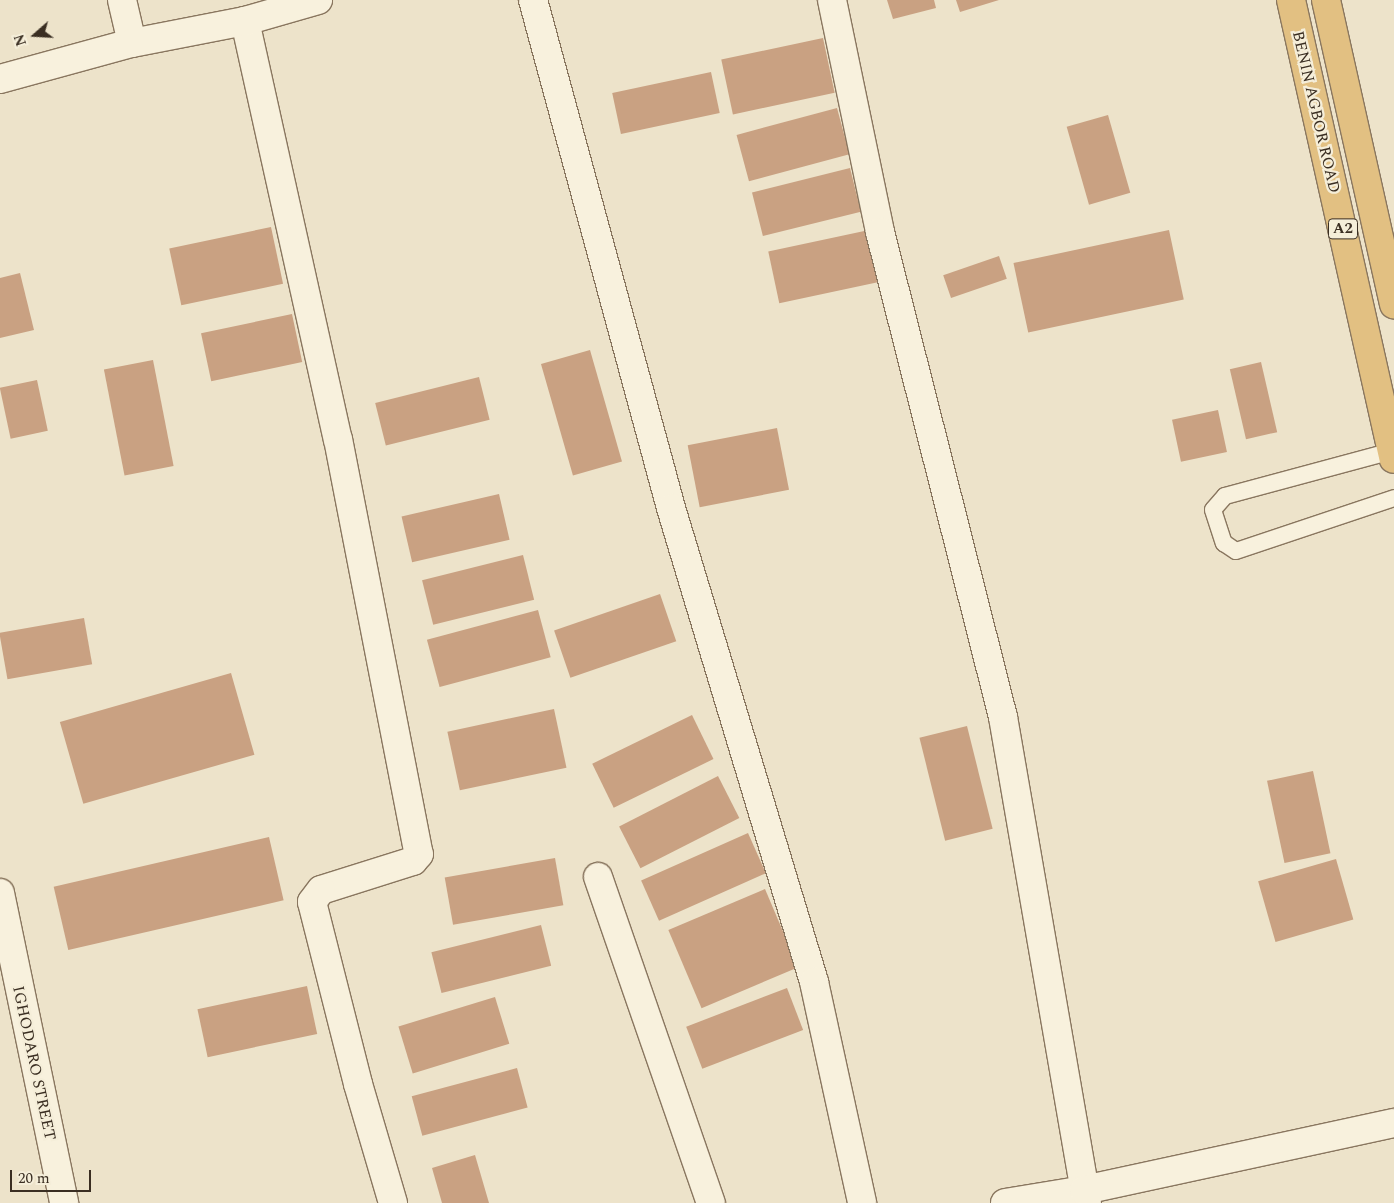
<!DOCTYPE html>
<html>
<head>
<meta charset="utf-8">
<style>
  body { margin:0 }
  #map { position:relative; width:1394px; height:1203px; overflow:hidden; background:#ede3ca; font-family:Spectral,serif }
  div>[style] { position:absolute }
  .building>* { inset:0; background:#c9a182; transform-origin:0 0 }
  .roads { filter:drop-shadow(1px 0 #89765f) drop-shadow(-1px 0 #89765f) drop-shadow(0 1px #89765f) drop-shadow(0 -1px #89765f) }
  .service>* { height:16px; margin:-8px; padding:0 8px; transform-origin:8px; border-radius:8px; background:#f8f1dd }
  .minor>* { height:28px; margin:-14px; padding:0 14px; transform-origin:14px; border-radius:14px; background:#f8f1dd }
  .trunk>* { height:28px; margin:-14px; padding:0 14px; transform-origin:14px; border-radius:14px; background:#e2c082 }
  span { translate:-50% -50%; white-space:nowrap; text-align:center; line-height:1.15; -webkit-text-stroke:4.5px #f5eed9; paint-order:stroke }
  .shield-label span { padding:1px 4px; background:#f5eed9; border:1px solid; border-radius:4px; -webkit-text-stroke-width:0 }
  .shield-label { font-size:15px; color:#3a2e22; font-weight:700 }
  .street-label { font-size:16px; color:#3a2e22 }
  .north { position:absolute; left:10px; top:10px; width:50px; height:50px; -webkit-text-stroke:4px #f5eed9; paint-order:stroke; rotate:251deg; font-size:14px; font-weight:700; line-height:20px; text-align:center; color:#3a2e22 }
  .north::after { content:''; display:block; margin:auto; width:18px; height:22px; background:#3a2e22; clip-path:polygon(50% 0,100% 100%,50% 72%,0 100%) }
  .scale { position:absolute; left:10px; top:1170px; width:81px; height:22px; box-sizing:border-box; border:2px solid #3a2e22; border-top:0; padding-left:6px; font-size:15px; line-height:18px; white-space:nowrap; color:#3a2e22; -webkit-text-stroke:4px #f5eed9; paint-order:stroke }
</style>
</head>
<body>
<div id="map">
  <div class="building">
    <div style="clip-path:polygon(887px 0,934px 0,936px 8px,893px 19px)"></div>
    <div style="clip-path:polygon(956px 0,999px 0,960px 12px)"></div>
    <div style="left:823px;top:38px;width:56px;height:104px;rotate:78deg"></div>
    <div style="left:711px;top:72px;width:42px;height:101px;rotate:78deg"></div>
    <div style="left:837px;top:108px;width:48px;height:104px;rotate:75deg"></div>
    <div style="left:1108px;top:115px;width:81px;height:43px;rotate:74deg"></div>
    <div style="left:850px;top:168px;width:45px;height:101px;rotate:76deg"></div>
    <div style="left:271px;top:227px;width:58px;height:104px;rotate:78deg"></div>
    <div style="left:869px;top:230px;width:53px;height:103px;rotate:78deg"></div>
    <div style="left:1169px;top:230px;width:71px;height:159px;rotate:78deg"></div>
    <div style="left:999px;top:256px;width:24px;height:59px;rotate:71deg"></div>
    <div style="clip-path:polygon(20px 273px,34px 330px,0 338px,0 278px)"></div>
    <div style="left:292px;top:314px;width:49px;height:93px;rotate:78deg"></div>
    <div style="left:590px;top:350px;width:116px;height:51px;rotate:74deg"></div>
    <div style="left:153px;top:360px;width:108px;height:50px;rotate:79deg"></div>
    <div style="left:1261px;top:362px;width:72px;height:32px;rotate:77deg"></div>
    <div style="left:479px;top:377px;width:44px;height:107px;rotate:76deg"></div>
    <div style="left:37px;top:380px;width:52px;height:38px;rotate:78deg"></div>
    <div style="left:1218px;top:410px;width:43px;height:47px;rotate:78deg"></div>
    <div style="left:777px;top:428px;width:63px;height:91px;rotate:79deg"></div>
    <div style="left:499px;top:494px;width:47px;height:100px;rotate:77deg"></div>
    <div style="left:523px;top:555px;width:46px;height:104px;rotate:76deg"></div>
    <div style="left:660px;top:594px;width:50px;height:112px;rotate:71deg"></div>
    <div style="left:538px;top:610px;width:49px;height:115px;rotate:75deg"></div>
    <div style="left:84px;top:618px;width:47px;height:86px;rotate:80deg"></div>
    <div style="left:231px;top:673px;width:85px;height:178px;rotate:74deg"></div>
    <div style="left:554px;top:709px;width:60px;height:109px;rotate:78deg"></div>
    <div style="left:692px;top:715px;width:49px;height:111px;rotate:64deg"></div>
    <div style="left:967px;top:726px;width:106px;height:49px;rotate:76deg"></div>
    <div style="left:1313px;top:771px;width:84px;height:47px;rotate:78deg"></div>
    <div style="left:718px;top:776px;width:47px;height:111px;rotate:63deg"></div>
    <div style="left:748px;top:833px;width:44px;height:117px;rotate:66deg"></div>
    <div style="left:269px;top:837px;width:65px;height:221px;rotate:77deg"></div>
    <div style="left:555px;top:858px;width:48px;height:112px;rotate:80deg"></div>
    <div style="left:1336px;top:859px;width:63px;height:81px;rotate:74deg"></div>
    <div style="left:765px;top:889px;width:85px;height:105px;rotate:67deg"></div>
    <div style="left:541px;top:925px;width:42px;height:113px;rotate:76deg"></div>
    <div style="left:307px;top:986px;width:49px;height:112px;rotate:78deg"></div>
    <div style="left:787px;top:988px;width:45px;height:108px;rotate:69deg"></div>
    <div style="left:495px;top:997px;width:49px;height:101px;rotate:73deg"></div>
    <div style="left:517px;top:1068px;width:41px;height:109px;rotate:75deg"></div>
    <div style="clip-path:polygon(475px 1155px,489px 1203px,442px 1203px,432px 1168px)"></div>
  </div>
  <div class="roads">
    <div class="service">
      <div style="left:1392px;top:451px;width:173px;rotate:164.9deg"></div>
      <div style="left:1225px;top:496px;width:18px;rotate:131deg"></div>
      <div style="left:1213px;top:510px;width:35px;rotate:72deg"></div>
      <div style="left:1224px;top:543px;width:14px;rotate:34deg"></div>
      <div style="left:1236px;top:551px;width:167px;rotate:-18.5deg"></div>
    </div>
    <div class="minor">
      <div style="left:122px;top:0;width:44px;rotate:76.9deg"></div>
      <div style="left:533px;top:0;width:526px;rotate:74.8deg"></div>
      <div style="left:671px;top:508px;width:495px;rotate:73.2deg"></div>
      <div style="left:814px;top:982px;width:226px;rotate:77.7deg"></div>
      <div style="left:832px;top:0;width:237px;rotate:78.3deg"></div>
      <div style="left:880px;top:232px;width:500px;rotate:75.77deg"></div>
      <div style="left:1003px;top:717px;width:493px;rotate:80.2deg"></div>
      <div style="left:245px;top:21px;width:428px;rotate:77.5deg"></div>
      <div style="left:338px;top:439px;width:423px;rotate:79deg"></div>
      <div style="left:419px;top:854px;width:9px;rotate:131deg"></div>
      <div style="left:413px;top:861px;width:96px;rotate:162.5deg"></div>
      <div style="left:321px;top:890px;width:15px;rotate:127deg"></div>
      <div style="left:312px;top:902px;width:188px;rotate:75.8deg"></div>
      <div style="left:358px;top:1084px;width:124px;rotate:73.6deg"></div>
      <div style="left:0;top:79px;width:137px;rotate:-15.3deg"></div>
      <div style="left:132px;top:43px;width:115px;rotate:-11deg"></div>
      <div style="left:245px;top:21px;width:76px;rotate:-16deg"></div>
      <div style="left:598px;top:877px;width:345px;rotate:70.9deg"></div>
      <div style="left:0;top:893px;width:317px;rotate:78.3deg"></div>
      <div style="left:1005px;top:1203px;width:80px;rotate:-9.3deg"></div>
      <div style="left:1084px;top:1190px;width:317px;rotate:-12.2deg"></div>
    </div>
    <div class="trunk">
      <div style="left:1291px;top:0;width:470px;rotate:77.4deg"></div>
      <div style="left:1326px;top:0;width:312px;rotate:77.4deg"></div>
    </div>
  </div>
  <div class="shield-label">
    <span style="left:1343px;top:229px">A2</span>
  </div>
  <div class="street-label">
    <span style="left:1316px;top:112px;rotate:77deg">BENIN AGBOR ROAD</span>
    <span style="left:34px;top:1063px;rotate:78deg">IGHODARO STREET</span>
  </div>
  <div class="north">N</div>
  <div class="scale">20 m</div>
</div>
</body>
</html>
